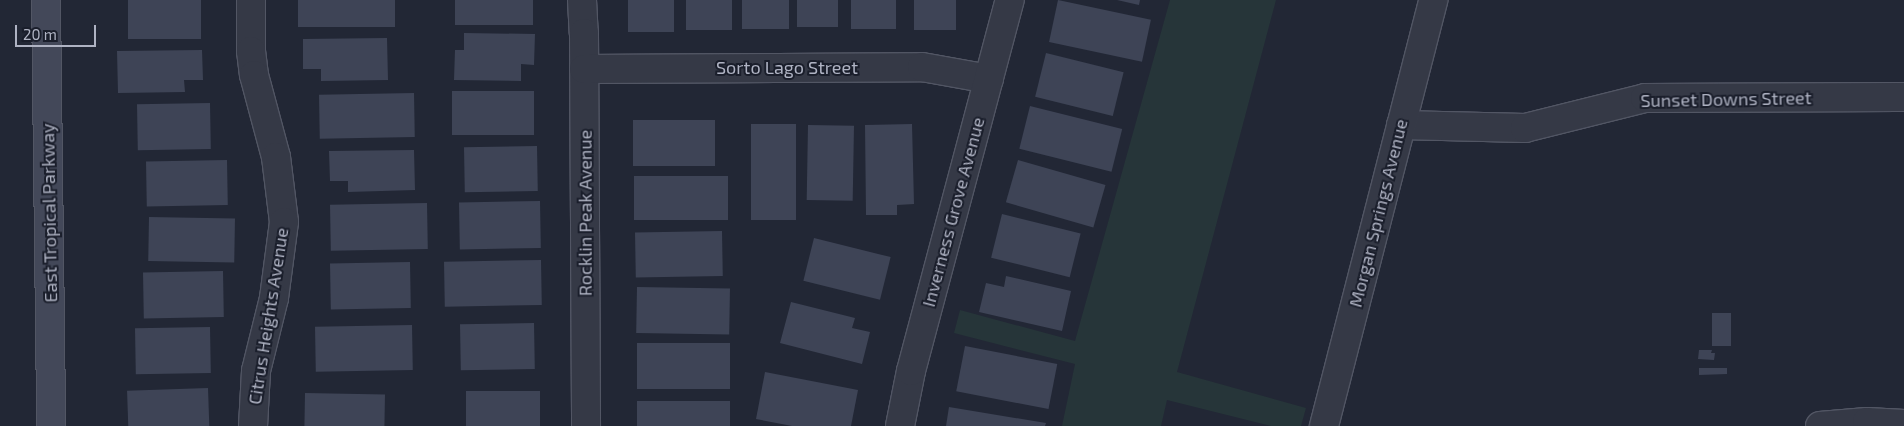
<!DOCTYPE html>
<html>
<head>
<meta charset="utf-8">
<style>
  body { margin:0 }
  #map { position:relative; width:1904px; height:426px; overflow:hidden; background:#222735; font-family:"Exo 2",sans-serif }
  div>[style] { position:absolute }
  .green>* { inset:0; background:#263539 }
  .building>* { inset:0; background:#3e4456; transform-origin:0 0 }
  .roads { filter:drop-shadow(1px 0 #525664) drop-shadow(-1px 0 #525664) drop-shadow(0 1px #525664) drop-shadow(0 -1px #525664) }
  .street>* { height:28px; margin:-14px; padding:0 14px; transform-origin:14px; border-radius:14px; background:#353946 }
  .secondary>* { height:28px; margin:-14px; padding:0 14px; transform-origin:14px; border-radius:14px; background:#434859 }
  span { translate:-50% -50%; white-space:nowrap; text-align:center; line-height:1.15; -webkit-text-stroke:4px #1a1e2b; paint-order:stroke }
  .street-label { font-size:18px; color:#afb3c3 }
  .scale { position:absolute; left:15px; top:25px; width:81px; height:22px; box-sizing:border-box; border:2px solid #afb3c3; border-top:0; padding-left:6px; font-size:15px; line-height:18px; white-space:nowrap; color:#afb3c3; -webkit-text-stroke:4px #1a1e2b; paint-order:stroke }
</style>
</head>
<body>
<div id="map">
  <div class="green">
    <div style="clip-path:polygon(1170px 0,1276px 0,1177px 372px,1306px 408px,1301px 426px,1271px 426px,1167px 400px,1161px 426px,1062px 426px,1075px 364px,954px 333px,960px 310px,1075px 341px)"></div>
  </div>
  <div class="building">
    <div style="left:128px;top:0;width:73px;height:39px"></div>
    <div style="left:298px;top:0;width:97px;height:27px"></div>
    <div style="left:455px;top:0;width:78px;height:25px"></div>
    <div style="left:628px;top:0;width:46px;height:32px"></div>
    <div style="left:686px;top:0;width:46px;height:30px"></div>
    <div style="left:742px;top:0;width:47px;height:29px"></div>
    <div style="left:797px;top:0;width:41px;height:27px"></div>
    <div style="left:851px;top:0;width:45px;height:29px"></div>
    <div style="left:914px;top:0;width:42px;height:30px"></div>
    <div style="left:1058px;top:0;width:95px;height:43px;rotate:12deg"></div>
    <div style="clip-path:polygon(1117px 0,1140px 0,1139px 5px)"></div>
    <div style="clip-path:polygon(464px 33px,535px 34px,534px 65px,521px 64px,521px 81px,454px 80px,455px 50px,464px 50px)"></div>
    <div style="clip-path:polygon(387px 38px,388px 80px,321px 81px,321px 69px,303px 69px,303px 39px)"></div>
    <div style="clip-path:polygon(202px 50px,203px 80px,184px 80px,185px 92px,118px 93px,117px 51px)"></div>
    <div style="left:1046px;top:53px;width:80px;height:45px;rotate:14deg"></div>
    <div style="left:534px;top:91px;width:44px;height:82px;rotate:90deg"></div>
    <div style="left:414px;top:93px;width:44px;height:95px;rotate:89deg"></div>
    <div style="left:210px;top:103px;width:46px;height:73px;rotate:89deg"></div>
    <div style="left:1030px;top:106px;width:95px;height:44px;rotate:14deg"></div>
    <div style="left:633px;top:120px;width:82px;height:46px"></div>
    <div style="left:751px;top:124px;width:45px;height:96px"></div>
    <div style="clip-path:polygon(912px 124px,914px 204px,897px 205px,897px 215px,866px 215px,865px 125px)"></div>
    <div style="left:808px;top:125px;width:46px;height:75px;rotate:1deg"></div>
    <div style="left:537px;top:146px;width:45px;height:73px;rotate:89deg"></div>
    <div style="clip-path:polygon(414px 150px,415px 190px,348px 192px,348px 181px,330px 181px,329px 151px)"></div>
    <div style="left:227px;top:160px;width:45px;height:81px;rotate:89deg"></div>
    <div style="left:1018px;top:160px;width:91px;height:44px;rotate:16deg"></div>
    <div style="left:728px;top:176px;width:44px;height:94px;rotate:90deg"></div>
    <div style="left:540px;top:201px;width:47px;height:81px;rotate:89deg"></div>
    <div style="left:427px;top:203px;width:46px;height:97px;rotate:89deg"></div>
    <div style="left:1002px;top:214px;width:81px;height:45px;rotate:14deg"></div>
    <div style="left:149px;top:217px;width:86px;height:44px;rotate:1deg"></div>
    <div style="left:722px;top:231px;width:45px;height:87px;rotate:89deg"></div>
    <div style="left:814px;top:238px;width:79px;height:44px;rotate:14deg"></div>
    <div style="left:541px;top:260px;width:45px;height:97px;rotate:89deg"></div>
    <div style="left:410px;top:262px;width:46px;height:80px;rotate:89deg"></div>
    <div style="left:223px;top:271px;width:46px;height:80px;rotate:89deg"></div>
    <div style="clip-path:polygon(1006px 276px,1071px 291px,1062px 331px,979px 312px,986px 283px,1004px 287px)"></div>
    <div style="left:637px;top:287px;width:93px;height:46px;rotate:1deg"></div>
    <div style="clip-path:polygon(791px 302px,855px 318px,852px 328px,870px 332px,862px 364px,780px 343px)"></div>
    <div style="left:1712px;top:313px;width:19px;height:33px"></div>
    <div style="left:534px;top:323px;width:46px;height:74px;rotate:89deg"></div>
    <div style="left:412px;top:325px;width:45px;height:97px;rotate:89deg"></div>
    <div style="left:210px;top:327px;width:46px;height:75px;rotate:89deg"></div>
    <div style="left:730px;top:343px;width:46px;height:93px;rotate:90deg"></div>
    <div style="left:965px;top:346px;width:94px;height:46px;rotate:11deg"></div>
    <div style="clip-path:polygon(1699px 350px,1712px 350px,1711px 353px,1715px 353px,1714px 360px,1698px 359px)"></div>
    <div style="clip-path:polygon(1699px 368px,1727px 368px,1727px 374px,1699px 375px)"></div>
    <div style="clip-path:polygon(765px 372px,858px 390px,851px 426px,792px 426px,756px 419px)"></div>
    <div style="left:208px;top:388px;width:38px;height:81px;rotate:88deg"></div>
    <div style="left:540px;top:391px;width:35px;height:74px;rotate:90deg"></div>
    <div style="left:305px;top:393px;width:80px;height:33px;rotate:1deg"></div>
    <div style="left:730px;top:401px;width:25px;height:93px;rotate:90deg"></div>
    <div style="clip-path:polygon(949px 407px,1046px 423px,1045px 426px,946px 426px)"></div>
  </div>
  <div class="roads">
    <div class="street">
      <div style="left:251px;top:0;width:51px;rotate:90deg"></div>
      <div style="left:251px;top:51px;width:24px;rotate:83deg"></div>
      <div style="left:254px;top:75px;width:85px;rotate:75deg"></div>
      <div style="left:276px;top:157px;width:65px;rotate:83deg"></div>
      <div style="left:284px;top:222px;width:77px;rotate:97.5deg"></div>
      <div style="left:274px;top:298px;width:75px;rotate:103.9deg"></div>
      <div style="left:256px;top:371px;width:55px;rotate:93.1deg"></div>
      <div style="left:582px;top:0;width:33px;rotate:87deg"></div>
      <div style="left:584px;top:33px;width:393px;rotate:89.7deg"></div>
      <div style="left:584px;top:69px;width:338px;rotate:-0.3deg"></div>
      <div style="left:922px;top:67px;width:68px;rotate:10.2deg"></div>
      <div style="left:1401px;top:125px;width:124px;rotate:1.4deg"></div>
      <div style="left:1525px;top:128px;width:124px;rotate:-14deg"></div>
      <div style="left:1645px;top:98px;width:259px;rotate:-0.2deg"></div>
      <div style="left:900px;top:426px;width:56px;rotate:-78.7deg"></div>
      <div style="left:911px;top:371px;width:384px;rotate:-75.1deg"></div>
      <div style="left:1324px;top:426px;width:440px;rotate:-75.6deg"></div>
      <div style="left:1820px;top:426px;width:47px;rotate:-4.9deg"></div>
      <div style="left:1867px;top:422px;width:37px;rotate:3deg"></div>
    </div>
    <div class="secondary">
      <div style="left:46px;top:0;width:426px;rotate:89.3deg"></div>
    </div>
  </div>
  <div class="street-label">
    <span style="left:787px;top:67px">Sorto Lago Street</span>
    <span style="left:1726px;top:99px;rotate:-1deg">Sunset Downs Street</span>
    <span style="left:953px;top:212px;rotate:-75deg">Inverness Grove Avenue</span>
    <span style="left:49px;top:213px;rotate:-91deg">East Tropical Parkway</span>
    <span style="left:585px;top:213px;rotate:-90deg">Rocklin Peak Avenue</span>
    <span style="left:1378px;top:213px;rotate:-76deg">Morgan Springs Avenue</span>
    <span style="left:268px;top:316px;rotate:-81deg">Citrus Heights Avenue</span>
  </div>
  <div class="scale">20 m</div>
</div>
</body>
</html>
